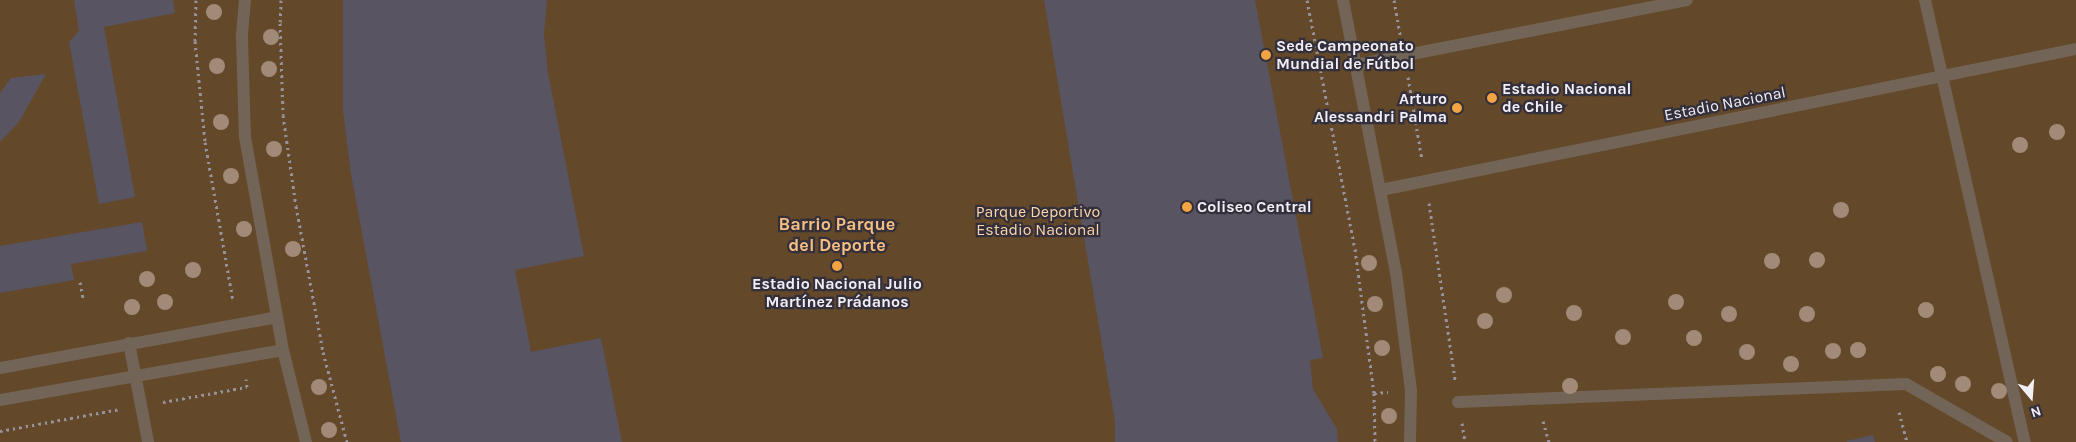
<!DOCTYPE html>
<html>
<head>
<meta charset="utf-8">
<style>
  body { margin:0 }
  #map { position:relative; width:2076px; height:442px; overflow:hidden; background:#332f3b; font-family:Karla,sans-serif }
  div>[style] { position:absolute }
  .green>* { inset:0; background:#634829; transform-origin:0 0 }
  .building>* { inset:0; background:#595462 }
  .path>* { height:3px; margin-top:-1.5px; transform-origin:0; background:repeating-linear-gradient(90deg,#97939d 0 2.5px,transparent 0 6.5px) }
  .service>* { height:12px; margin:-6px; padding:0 6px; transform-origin:6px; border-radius:6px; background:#726557 }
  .pedestrian>* { height:12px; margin:-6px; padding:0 6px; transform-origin:6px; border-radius:6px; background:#726557 }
  .trees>* { width:16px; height:16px; margin:-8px; border-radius:50%; background:#a28a78 }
  .dots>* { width:14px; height:14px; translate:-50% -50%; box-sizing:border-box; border:2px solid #332f3b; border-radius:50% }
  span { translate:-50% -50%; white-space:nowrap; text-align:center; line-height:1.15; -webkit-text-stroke:4.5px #332f3b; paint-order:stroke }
  .poi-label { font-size:16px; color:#f1eef6; font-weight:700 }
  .left { translate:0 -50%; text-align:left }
  .right { translate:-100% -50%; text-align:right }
  .street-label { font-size:16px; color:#f1eef6 }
  .park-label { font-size:16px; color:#fcd4a9 }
  .neighbourhood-label { font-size:18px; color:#f6be82; font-weight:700 }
  .north { position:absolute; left:2006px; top:372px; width:50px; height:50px; -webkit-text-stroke:4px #332f3b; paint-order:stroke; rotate:162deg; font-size:14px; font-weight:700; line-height:20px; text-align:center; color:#f1eef6 }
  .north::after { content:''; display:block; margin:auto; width:18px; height:22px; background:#f1eef6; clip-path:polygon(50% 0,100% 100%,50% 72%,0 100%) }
</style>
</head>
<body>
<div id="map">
  <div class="green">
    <div style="left:0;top:0;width:2076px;height:442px"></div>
  </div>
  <div class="building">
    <div style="clip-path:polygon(74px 0,173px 0,175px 13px,104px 27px,135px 197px,99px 204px,69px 42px,79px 31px)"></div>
    <div style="clip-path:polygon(343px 0,547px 0,544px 34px,548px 73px,584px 256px,515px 270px,531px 352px,601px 338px,622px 442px,401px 442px,351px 174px,343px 111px)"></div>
    <div style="clip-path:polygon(1044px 0,1255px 0,1323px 358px,1310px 360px,1313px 389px,1337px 429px,1338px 442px,1115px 442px,1115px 422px)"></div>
    <div style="clip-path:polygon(46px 74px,19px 122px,0 142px,0 93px,11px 78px)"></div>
    <div style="clip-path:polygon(142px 222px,147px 251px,71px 264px,74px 280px,0 293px,0 246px)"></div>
    <div style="clip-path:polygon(1873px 435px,1875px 442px,1847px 442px,1847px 441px)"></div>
  </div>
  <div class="path">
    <div style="left:196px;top:0;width:41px;rotate:91.4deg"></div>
    <div style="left:195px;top:41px;width:101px;rotate:84.3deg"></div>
    <div style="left:205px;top:142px;width:161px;rotate:80deg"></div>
    <div style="left:281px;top:0;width:23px;rotate:92deg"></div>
    <div style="left:280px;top:23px;width:92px;rotate:88.1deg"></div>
    <div style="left:283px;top:115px;width:92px;rotate:81.9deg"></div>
    <div style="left:296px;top:206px;width:148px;rotate:79.5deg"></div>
    <div style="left:323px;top:352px;width:93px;rotate:75.1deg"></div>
    <div style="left:1307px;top:0;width:254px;rotate:79.1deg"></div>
    <div style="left:1355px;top:249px;width:145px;rotate:82.5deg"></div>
    <div style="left:1374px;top:393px;width:49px;rotate:88.8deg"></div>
    <div style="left:1394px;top:0;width:35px;rotate:80deg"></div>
    <div style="left:1408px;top:77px;width:84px;rotate:80.4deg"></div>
    <div style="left:1429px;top:203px;width:179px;rotate:81.6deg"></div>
    <div style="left:80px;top:282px;width:16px;rotate:79deg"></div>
    <div style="left:1374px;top:393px;width:14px;rotate:-4deg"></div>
    <div style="left:163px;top:402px;width:85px;rotate:-10.1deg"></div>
    <div style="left:247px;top:387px;width:8px;rotate:-97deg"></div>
    <div style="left:1899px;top:412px;width:31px;rotate:75deg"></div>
    <div style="left:1543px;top:421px;width:22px;rotate:74deg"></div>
    <div style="left:1462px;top:423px;width:19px;rotate:81deg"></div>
    <div style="left:0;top:431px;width:122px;rotate:-10.4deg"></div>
  </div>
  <div class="service">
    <div style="left:245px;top:0;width:38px;rotate:95deg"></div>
    <div style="left:242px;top:38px;width:99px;rotate:88.3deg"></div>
    <div style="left:245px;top:137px;width:216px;rotate:79.9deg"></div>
    <div style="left:283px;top:350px;width:95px;rotate:76deg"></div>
    <div style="left:1343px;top:0;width:277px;rotate:79deg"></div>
    <div style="left:1396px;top:272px;width:119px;rotate:82.8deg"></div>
    <div style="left:1411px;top:390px;width:52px;rotate:91.1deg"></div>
    <div style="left:1356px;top:65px;width:337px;rotate:-11.1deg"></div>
    <div style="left:1381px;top:190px;width:709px;rotate:-11.47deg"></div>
    <div style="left:129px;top:343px;width:101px;rotate:79.1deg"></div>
    <div style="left:0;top:368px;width:282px;rotate:-10.4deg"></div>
    <div style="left:0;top:400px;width:287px;rotate:-10deg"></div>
  </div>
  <div class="pedestrian">
    <div style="left:1925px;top:0;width:453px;rotate:77.3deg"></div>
    <div style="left:1458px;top:402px;width:448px;rotate:-2.3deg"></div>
    <div style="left:1906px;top:384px;width:116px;rotate:29.9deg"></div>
  </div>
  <div class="trees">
    <div style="left:214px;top:12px"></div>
    <div style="left:271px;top:37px"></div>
    <div style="left:217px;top:66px"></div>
    <div style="left:269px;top:69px"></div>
    <div style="left:221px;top:122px"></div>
    <div style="left:2057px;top:132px"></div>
    <div style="left:2020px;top:145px"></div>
    <div style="left:274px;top:149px"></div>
    <div style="left:231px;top:176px"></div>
    <div style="left:1841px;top:210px"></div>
    <div style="left:244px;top:229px"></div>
    <div style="left:293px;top:249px"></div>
    <div style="left:1817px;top:260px"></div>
    <div style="left:1772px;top:261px"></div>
    <div style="left:1369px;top:263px"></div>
    <div style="left:193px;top:270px"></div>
    <div style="left:147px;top:279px"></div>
    <div style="left:1504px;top:295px"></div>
    <div style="left:165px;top:302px"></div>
    <div style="left:1676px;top:302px"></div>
    <div style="left:1375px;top:304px"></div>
    <div style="left:132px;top:307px"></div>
    <div style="left:1926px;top:310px"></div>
    <div style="left:1574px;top:313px"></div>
    <div style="left:1729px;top:314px"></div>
    <div style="left:1807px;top:314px"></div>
    <div style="left:1485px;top:321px"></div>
    <div style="left:1623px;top:337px"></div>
    <div style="left:1694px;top:338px"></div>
    <div style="left:1382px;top:348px"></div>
    <div style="left:1858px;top:350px"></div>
    <div style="left:1833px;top:351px"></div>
    <div style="left:1747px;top:352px"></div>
    <div style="left:1791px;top:364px"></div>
    <div style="left:1938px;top:374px"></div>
    <div style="left:1963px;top:384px"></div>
    <div style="left:1570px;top:386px"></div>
    <div style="left:319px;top:387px"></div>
    <div style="left:1999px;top:391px"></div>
    <div style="left:1389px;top:416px"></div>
    <div style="left:329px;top:430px"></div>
  </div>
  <div class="dots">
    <div style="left:1266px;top:55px;background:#f3a442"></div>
    <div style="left:1492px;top:98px;background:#f3a442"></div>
    <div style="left:1457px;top:108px;background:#f3a442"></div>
    <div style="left:1187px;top:207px;background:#f3a442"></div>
    <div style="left:837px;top:266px;background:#f3a442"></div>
  </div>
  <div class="poi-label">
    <span class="left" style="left:1276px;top:55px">Sede Campeonato<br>Mundial de Fútbol</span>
    <span class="left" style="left:1502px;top:98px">Estadio Nacional<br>de Chile</span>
    <span class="right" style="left:1447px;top:108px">Arturo<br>Alessandri Palma</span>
    <span class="left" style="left:1197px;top:207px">Coliseo Central</span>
    <span style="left:837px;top:293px">Estadio Nacional Julio<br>Martínez Prádanos</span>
  </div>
  <div class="street-label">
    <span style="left:1725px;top:104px;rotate:-11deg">Estadio Nacional</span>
  </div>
  <div class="park-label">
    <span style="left:1038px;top:221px">Parque Deportivo<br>Estadio Nacional</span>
  </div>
  <div class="neighbourhood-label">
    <span style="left:837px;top:235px">Barrio Parque<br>del Deporte</span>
  </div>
  <div class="north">N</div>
</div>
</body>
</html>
